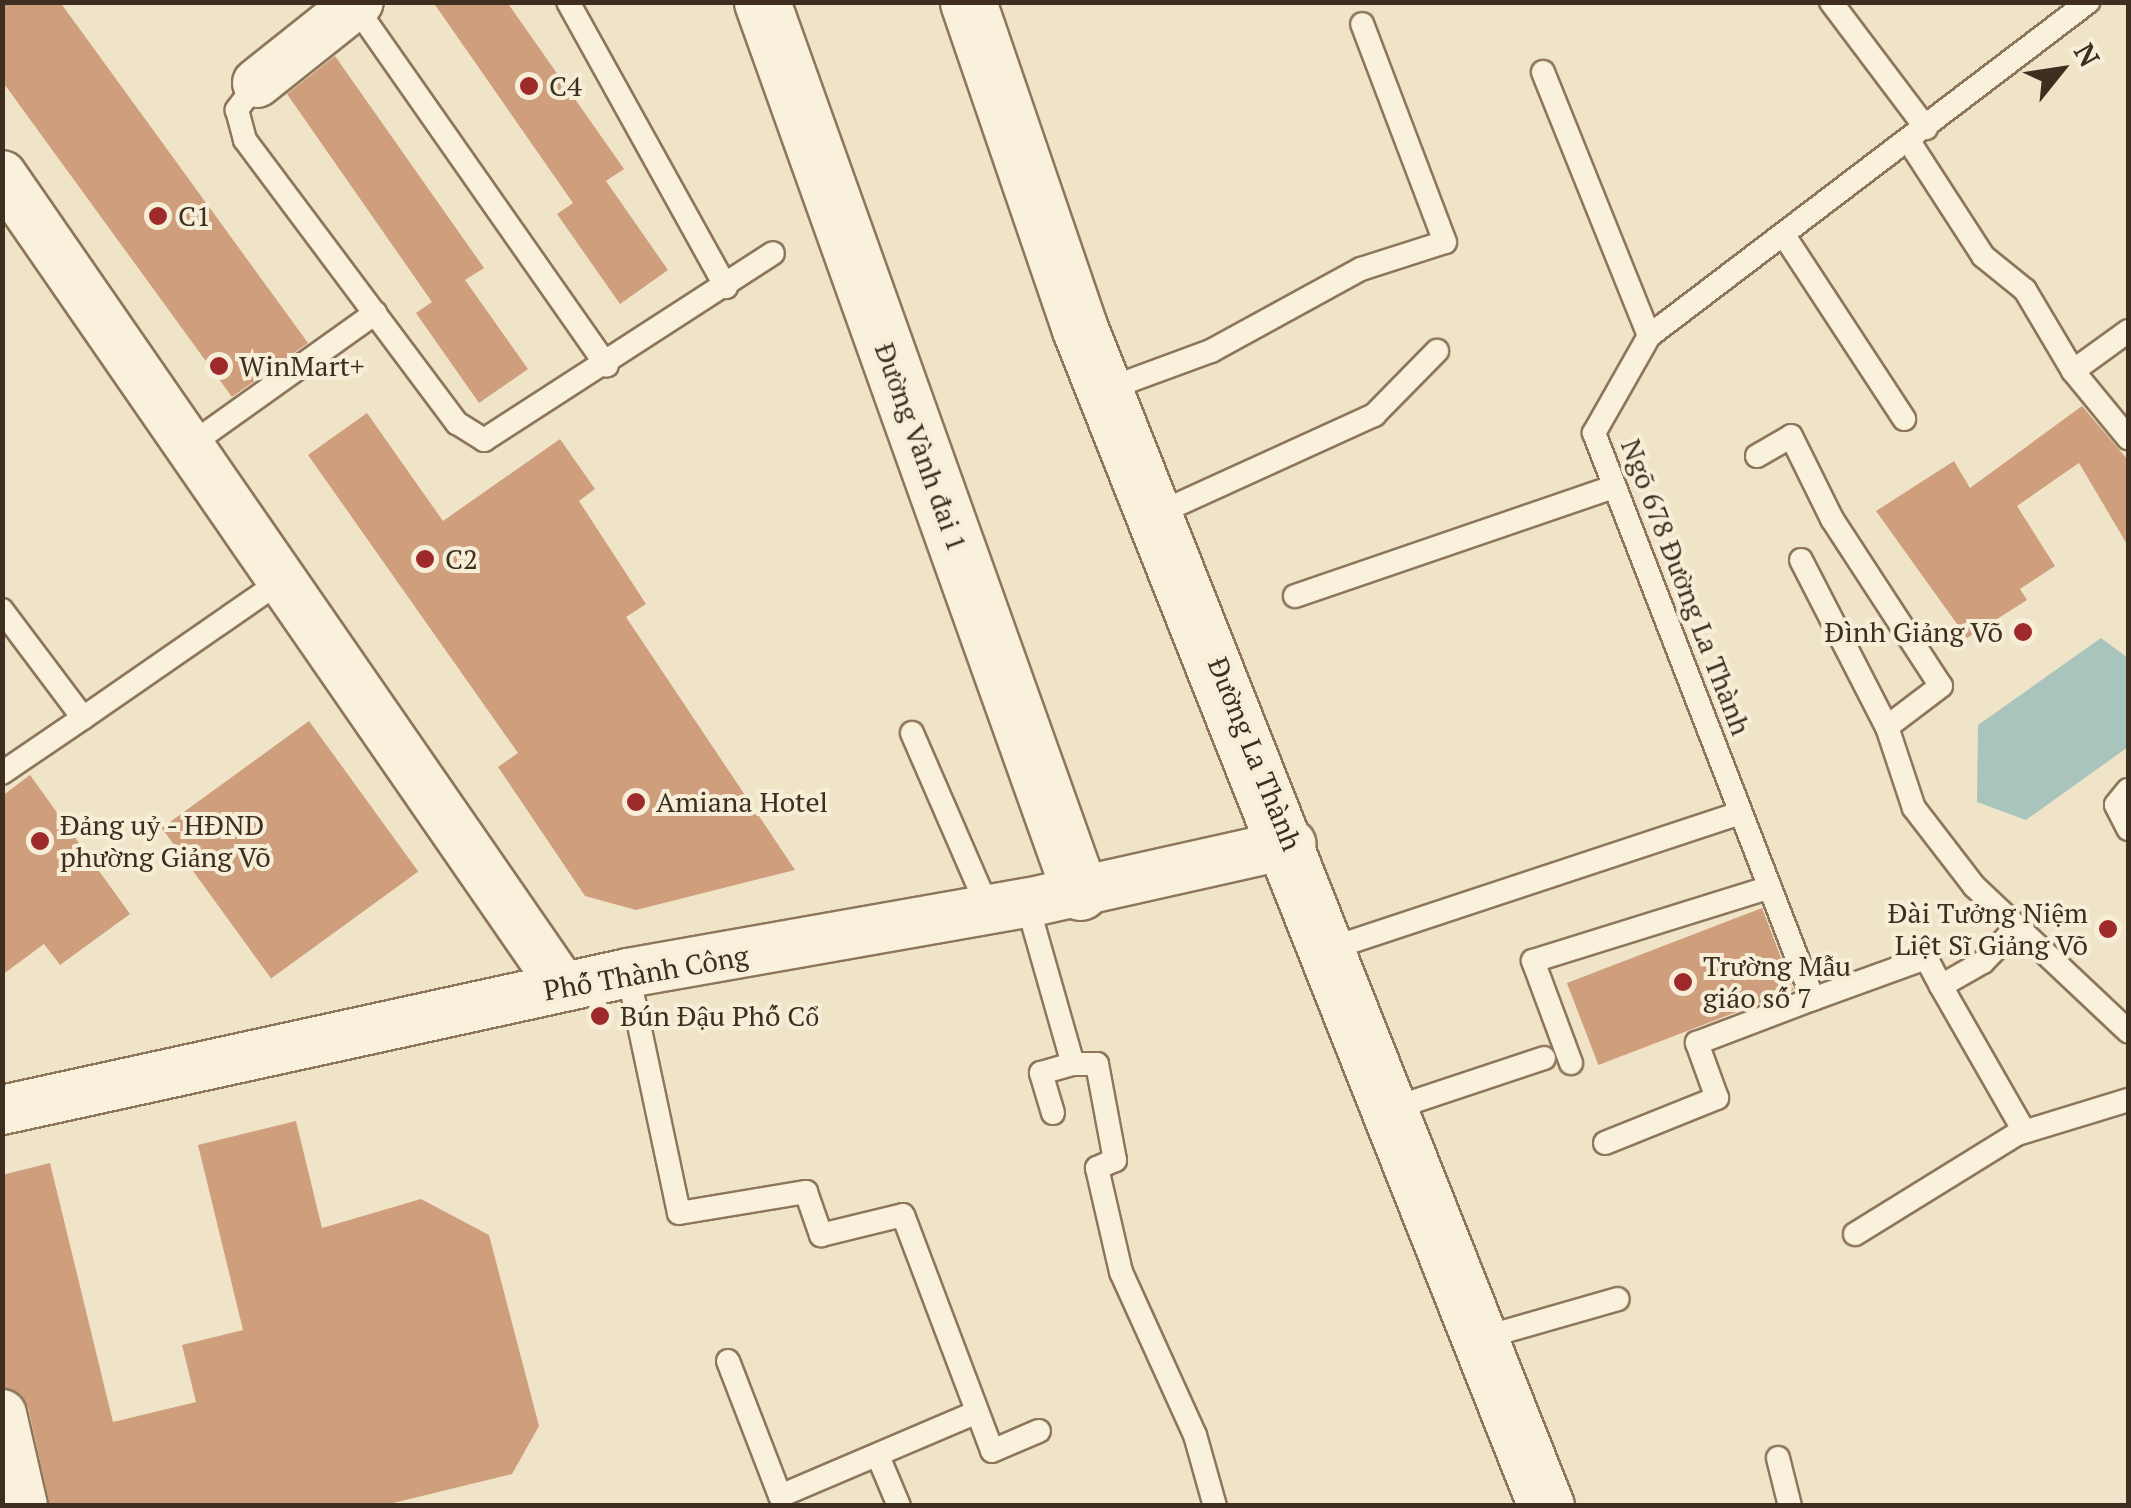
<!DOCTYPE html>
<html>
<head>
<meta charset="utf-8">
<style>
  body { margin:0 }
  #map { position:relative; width:2131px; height:1508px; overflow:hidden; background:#f0e4c8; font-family:"PT Serif",serif }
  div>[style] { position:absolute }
  .water>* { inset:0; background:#a9c4bc }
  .building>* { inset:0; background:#cf9f7d; transform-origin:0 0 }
  .roads { filter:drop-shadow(2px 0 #8d765c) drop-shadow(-2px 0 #8d765c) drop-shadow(0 2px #8d765c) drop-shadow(0 -2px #8d765c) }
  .service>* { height:22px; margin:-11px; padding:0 11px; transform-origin:11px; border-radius:11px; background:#faf1dc }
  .minor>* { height:48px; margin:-24px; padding:0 24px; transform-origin:24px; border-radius:24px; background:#faf1dc }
  .tertiary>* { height:55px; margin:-27.5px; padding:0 27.5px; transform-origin:27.5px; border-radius:27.5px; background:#faf1dc }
  .secondary>* { height:55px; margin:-27.5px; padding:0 27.5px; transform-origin:27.5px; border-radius:27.5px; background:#faf1dc }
  .dots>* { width:28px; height:28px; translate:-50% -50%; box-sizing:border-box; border:5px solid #f7eed8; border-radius:50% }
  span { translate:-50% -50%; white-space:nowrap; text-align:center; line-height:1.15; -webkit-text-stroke:8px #f7eed8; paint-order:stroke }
  .poi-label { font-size:28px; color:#3d2e20 }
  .left { translate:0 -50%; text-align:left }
  .right { translate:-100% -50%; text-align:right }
  .street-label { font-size:28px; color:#3d2e20 }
  .frame { position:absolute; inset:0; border:5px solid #3d2e20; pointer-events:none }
  .north { position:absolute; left:2011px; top:20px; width:100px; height:100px; -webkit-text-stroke:8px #f7eed8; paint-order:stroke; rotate:60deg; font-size:28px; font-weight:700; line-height:40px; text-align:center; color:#3d2e20 }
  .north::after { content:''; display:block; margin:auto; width:35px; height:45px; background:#3d2e20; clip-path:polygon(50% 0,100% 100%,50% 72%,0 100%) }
</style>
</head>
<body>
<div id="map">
  <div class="water">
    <div style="clip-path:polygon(2101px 638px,2128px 658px,2128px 747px,2026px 820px,1977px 802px,1978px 725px)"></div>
  </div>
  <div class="building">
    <div style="clip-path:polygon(2px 2px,60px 2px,308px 343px,232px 397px,2px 81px)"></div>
    <div style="clip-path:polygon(433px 2px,507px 2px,624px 169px,606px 181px,668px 270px,620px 304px,557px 214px,573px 203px)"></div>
    <div style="clip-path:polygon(335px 56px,484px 268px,465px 280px,528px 369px,479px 403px,416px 313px,432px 302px,287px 94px)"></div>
    <div style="clip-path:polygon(2082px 406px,2128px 460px,2128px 546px,2079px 463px,2017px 506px,2055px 566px,2020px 589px,2027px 600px,1967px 638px,1876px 511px,1954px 461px,1970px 488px)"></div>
    <div style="clip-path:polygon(367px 413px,443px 521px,560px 439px,595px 489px,579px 501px,646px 604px,626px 617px,795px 870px,636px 910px,585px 896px,498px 767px,518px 753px,308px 455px)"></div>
    <div style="left:309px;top:721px;width:186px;height:182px;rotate:54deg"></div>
    <div style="clip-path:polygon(30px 775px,130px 914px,60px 965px,44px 944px,2px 975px,2px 796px)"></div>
    <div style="left:1762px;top:908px;width:88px;height:209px;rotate:69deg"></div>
    <div style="clip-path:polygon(296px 1121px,322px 1228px,421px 1199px,489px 1235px,539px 1426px,512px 1474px,381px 1506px,50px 1506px,28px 1407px,2px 1387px,2px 1175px,50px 1163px,113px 1422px,196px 1402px,182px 1345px,243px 1330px,198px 1145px)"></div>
  </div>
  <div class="roads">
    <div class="service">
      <div style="left:568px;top:2px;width:326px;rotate:61deg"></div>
      <div style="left:1831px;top:2px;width:158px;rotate:53deg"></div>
      <div style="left:355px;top:6px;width:439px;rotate:55deg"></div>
      <div style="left:1543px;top:72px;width:284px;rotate:68.1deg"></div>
      <div style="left:257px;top:83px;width:34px;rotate:127deg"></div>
      <div style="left:237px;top:110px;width:31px;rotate:75deg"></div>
      <div style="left:245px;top:140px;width:354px;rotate:53.2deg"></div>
      <div style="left:457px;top:423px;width:32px;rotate:32deg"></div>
      <div style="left:484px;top:440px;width:344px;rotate:-32.9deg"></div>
      <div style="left:1910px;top:143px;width:135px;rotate:57.1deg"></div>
      <div style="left:1983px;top:256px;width:54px;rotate:39deg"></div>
      <div style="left:2025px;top:290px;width:94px;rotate:59.3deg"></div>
      <div style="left:2073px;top:371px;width:87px;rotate:50.6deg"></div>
      <div style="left:1787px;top:240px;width:214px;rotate:56.8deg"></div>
      <div style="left:2073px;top:371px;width:68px;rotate:-36deg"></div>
      <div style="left:1105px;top:390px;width:113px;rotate:-20.2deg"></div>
      <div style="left:1211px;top:351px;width:171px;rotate:-28.7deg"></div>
      <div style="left:1361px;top:269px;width:88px;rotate:-17.8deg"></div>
      <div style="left:1445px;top:242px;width:233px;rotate:-110.8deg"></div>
      <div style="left:193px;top:443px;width:224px;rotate:-35.5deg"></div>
      <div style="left:1757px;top:456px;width:39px;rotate:-30deg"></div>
      <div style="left:1791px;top:436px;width:93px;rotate:63.7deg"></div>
      <div style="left:1832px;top:519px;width:199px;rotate:56.9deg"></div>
      <div style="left:1941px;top:686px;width:68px;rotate:142.8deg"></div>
      <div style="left:1887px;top:727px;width:85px;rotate:71.6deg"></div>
      <div style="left:1914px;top:808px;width:98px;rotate:52.4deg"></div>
      <div style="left:1974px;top:886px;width:212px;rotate:43.3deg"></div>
      <div style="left:1157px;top:514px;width:239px;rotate:-24.5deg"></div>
      <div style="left:1374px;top:415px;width:90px;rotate:-45.5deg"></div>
      <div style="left:1801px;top:560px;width:188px;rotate:62.8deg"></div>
      <div style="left:1295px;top:596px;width:337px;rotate:-18.9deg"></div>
      <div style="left:2px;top:610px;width:135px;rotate:53.1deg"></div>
      <div style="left:83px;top:718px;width:246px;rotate:-34.7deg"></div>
      <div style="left:912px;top:733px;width:193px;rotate:66.5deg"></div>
      <div style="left:2px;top:773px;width:98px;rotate:-34.2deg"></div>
      <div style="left:2128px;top:790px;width:19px;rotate:129deg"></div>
      <div style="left:2116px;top:805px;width:27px;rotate:63deg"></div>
      <div style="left:1027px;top:903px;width:167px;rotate:74.1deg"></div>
      <div style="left:1073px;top:1064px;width:24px"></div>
      <div style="left:1097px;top:1064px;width:98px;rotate:79.4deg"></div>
      <div style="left:1115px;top:1160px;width:20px;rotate:156deg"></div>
      <div style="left:1097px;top:1168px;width:107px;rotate:77deg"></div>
      <div style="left:1121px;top:1272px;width:179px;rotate:65.6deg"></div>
      <div style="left:1195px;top:1435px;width:74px;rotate:74.3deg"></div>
      <div style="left:2017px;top:927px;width:49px;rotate:134.2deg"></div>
      <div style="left:1983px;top:962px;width:48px;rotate:150.3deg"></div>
      <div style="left:1941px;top:986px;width:32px;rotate:-118deg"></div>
      <div style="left:1926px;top:958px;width:120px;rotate:160.1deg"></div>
      <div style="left:1813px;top:999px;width:607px;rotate:-111.15deg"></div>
      <div style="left:1594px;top:433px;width:112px;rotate:-60.4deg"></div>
      <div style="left:1649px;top:336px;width:552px;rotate:-37.26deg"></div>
      <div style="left:1332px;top:948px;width:430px;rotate:-18.3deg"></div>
      <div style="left:628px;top:973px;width:245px;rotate:78deg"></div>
      <div style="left:679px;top:1213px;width:129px;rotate:-9.4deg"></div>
      <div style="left:806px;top:1192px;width:46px;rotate:70.8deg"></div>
      <div style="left:821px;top:1235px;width:84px;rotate:-13.7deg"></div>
      <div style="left:903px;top:1215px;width:252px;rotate:69.3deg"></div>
      <div style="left:992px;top:1451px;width:51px;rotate:-23.1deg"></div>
      <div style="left:1941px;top:986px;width:167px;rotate:60.2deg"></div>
      <div style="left:1571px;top:1063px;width:109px;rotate:-110.4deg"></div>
      <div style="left:1533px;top:961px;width:248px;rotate:-17.3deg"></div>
      <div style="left:1394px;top:1108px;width:158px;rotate:-18.4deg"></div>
      <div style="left:1053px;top:1113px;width:42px;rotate:-106.7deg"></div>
      <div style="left:1041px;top:1073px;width:33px;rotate:-16deg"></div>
      <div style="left:1605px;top:1143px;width:121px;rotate:-21.9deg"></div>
      <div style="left:1717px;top:1098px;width:59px;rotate:-110deg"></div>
      <div style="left:1697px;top:1043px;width:124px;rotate:-20.8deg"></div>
      <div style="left:1855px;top:1234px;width:190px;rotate:-31.7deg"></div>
      <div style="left:2017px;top:1134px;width:116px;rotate:-17deg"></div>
      <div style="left:1482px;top:1338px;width:141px;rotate:-16deg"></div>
      <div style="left:728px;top:1361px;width:145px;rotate:68.9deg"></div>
      <div style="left:780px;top:1496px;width:214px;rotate:-23.1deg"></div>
      <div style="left:878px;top:1456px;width:54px;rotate:67.2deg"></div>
      <div style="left:1778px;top:1458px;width:49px;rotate:76deg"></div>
    </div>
    <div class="minor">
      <div style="left:257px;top:83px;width:130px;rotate:-38.5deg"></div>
      <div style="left:2px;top:175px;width:987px;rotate:55.36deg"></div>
      <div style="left:2px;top:1110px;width:641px;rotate:-12.34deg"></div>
      <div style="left:628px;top:973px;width:405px;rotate:-10deg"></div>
      <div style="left:1027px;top:903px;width:271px;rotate:-12.6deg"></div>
      <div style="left:2px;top:1414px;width:94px;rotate:77.1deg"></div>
    </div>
    <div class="tertiary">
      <div style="left:762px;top:2px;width:945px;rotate:70.34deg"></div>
    </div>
    <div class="secondary">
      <div style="left:968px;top:2px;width:346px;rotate:71.1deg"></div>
      <div style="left:1080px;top:329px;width:1266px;rotate:68.4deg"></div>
    </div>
  </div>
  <div class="dots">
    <div style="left:529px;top:86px;background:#9e2a2b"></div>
    <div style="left:158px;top:216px;background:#9e2a2b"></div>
    <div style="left:219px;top:366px;background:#9e2a2b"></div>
    <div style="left:425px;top:559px;background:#9e2a2b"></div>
    <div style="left:2023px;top:632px;background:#9e2a2b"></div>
    <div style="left:636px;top:802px;background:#9e2a2b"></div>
    <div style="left:40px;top:841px;background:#9e2a2b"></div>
    <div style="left:2108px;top:929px;background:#9e2a2b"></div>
    <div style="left:1683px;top:982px;background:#9e2a2b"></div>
    <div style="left:600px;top:1016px;background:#9e2a2b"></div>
  </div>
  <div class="poi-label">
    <span class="left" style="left:549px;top:86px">C4</span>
    <span class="left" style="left:178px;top:216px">C1</span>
    <span class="left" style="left:239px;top:366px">WinMart+</span>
    <span class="left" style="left:445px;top:559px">C2</span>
    <span class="right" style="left:2003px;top:632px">Đình Giảng Võ</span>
    <span class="left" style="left:656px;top:802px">Amiana Hotel</span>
    <span class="left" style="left:60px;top:841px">Đảng uỷ - HĐND<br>phường Giảng Võ</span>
    <span class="right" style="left:2088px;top:929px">Đài Tưởng Niệm<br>Liệt Sĩ Giảng Võ</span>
    <span class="left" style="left:1703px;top:982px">Trường Mẫu<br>giáo số 7</span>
    <span class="left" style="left:620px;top:1016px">Bún Đậu Phố Cổ</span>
  </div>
  <div class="street-label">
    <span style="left:921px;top:447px;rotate:70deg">Đường Vành đai 1</span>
    <span style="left:1686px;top:587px;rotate:69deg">Ngõ 678 Đường La Thành</span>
    <span style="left:1255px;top:754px;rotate:68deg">Đường La Thành</span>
    <span style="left:646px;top:973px;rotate:-10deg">Phố Thành Công</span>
  </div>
  <div class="frame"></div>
  <div class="north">N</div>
</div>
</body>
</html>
